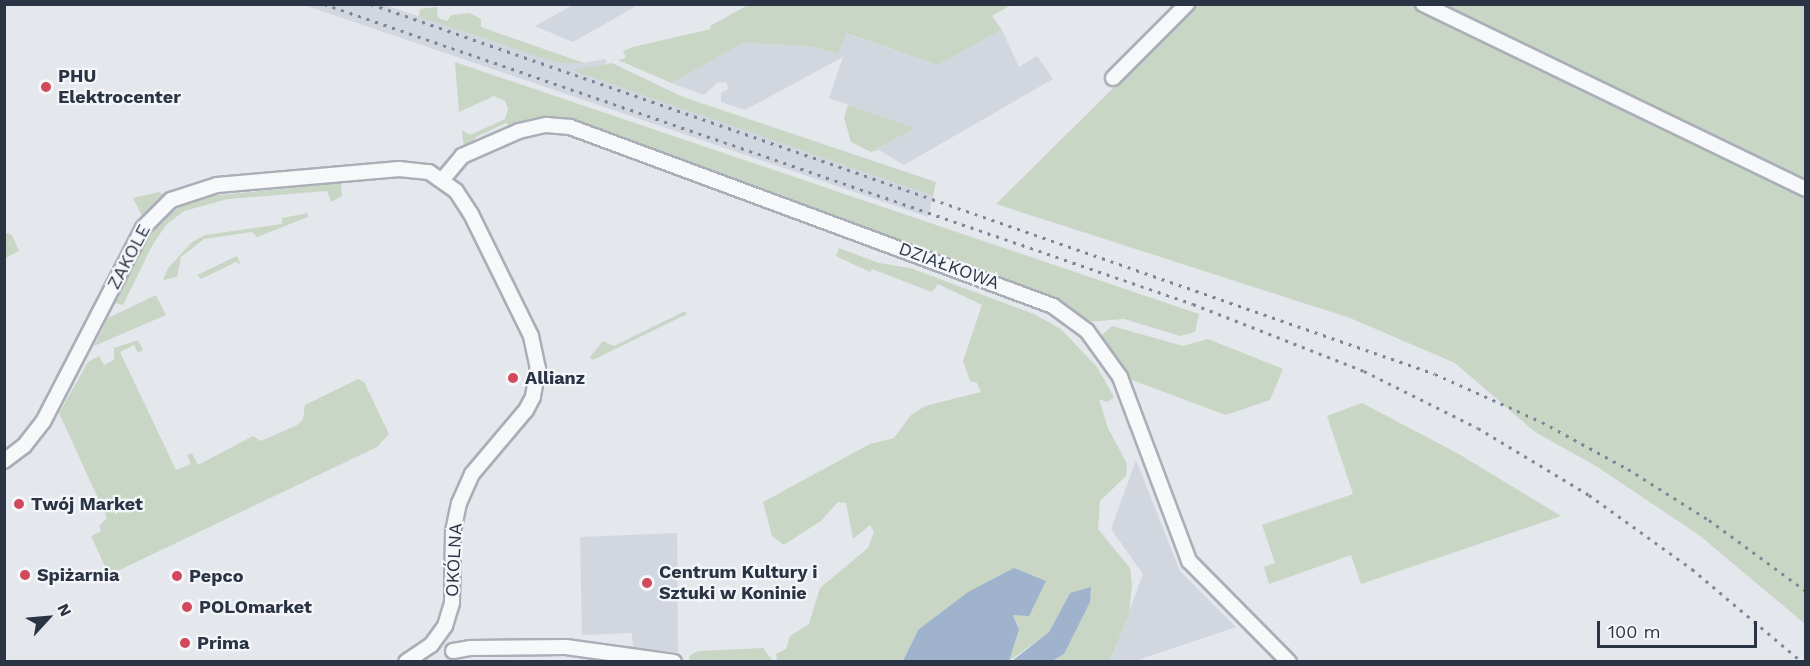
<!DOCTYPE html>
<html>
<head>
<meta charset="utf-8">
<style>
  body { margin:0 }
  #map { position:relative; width:1810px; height:666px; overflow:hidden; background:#e4e7ec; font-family:"Work Sans",sans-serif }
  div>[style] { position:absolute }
  .built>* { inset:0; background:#d2d6de }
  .green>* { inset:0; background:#c9d6c5 }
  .water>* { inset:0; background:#9fb4cc }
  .roads { filter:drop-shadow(2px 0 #a9aeb7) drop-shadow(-2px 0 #a9aeb7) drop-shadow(0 2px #a9aeb7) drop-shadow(0 -2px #a9aeb7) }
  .minor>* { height:14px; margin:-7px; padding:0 7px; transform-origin:7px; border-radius:7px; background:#f7f8fa }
  .rail>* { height:3px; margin-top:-1.5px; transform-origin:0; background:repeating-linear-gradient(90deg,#7d8696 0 3px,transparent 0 9px) }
  .dots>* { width:16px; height:16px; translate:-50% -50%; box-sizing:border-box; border:3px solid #f4f6f9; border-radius:50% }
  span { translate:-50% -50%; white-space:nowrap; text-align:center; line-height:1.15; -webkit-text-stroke:4.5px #f4f6f9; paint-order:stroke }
  .poi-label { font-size:18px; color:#2b3445; font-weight:700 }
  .left { translate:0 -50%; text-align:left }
  .street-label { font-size:18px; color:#2b3445 }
  .frame { position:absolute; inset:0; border:6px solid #2b3445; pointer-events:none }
  .north { position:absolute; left:18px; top:588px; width:60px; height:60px; -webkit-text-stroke:4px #f4f6f9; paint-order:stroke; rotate:64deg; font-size:16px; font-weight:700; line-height:24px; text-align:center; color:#2b3445 }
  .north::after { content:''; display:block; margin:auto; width:21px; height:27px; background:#2b3445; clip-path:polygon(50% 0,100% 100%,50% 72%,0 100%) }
  .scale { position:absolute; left:1597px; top:621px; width:160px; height:27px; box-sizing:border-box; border:3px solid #2b3445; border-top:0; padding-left:8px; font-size:18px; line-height:21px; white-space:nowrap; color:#2b3445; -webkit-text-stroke:4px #f4f6f9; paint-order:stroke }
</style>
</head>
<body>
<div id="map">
  <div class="built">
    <div style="clip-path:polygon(304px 5px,385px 5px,506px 46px,584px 63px,605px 59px,607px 63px,595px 67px,575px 70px,933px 196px,928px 217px)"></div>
    <div style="clip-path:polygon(573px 5px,573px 4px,638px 5px,573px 42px,535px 26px)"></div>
    <div style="clip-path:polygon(1002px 30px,1019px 67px,1037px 56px,1053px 79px,904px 165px,879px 150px,871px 152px,914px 128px,829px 98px,843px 57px,745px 110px,721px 102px,721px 93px,729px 89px,726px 82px,717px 83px,704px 95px,672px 83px,743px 43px,809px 46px,838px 54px,845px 33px,937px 65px)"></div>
    <div style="clip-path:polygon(1136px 460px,1180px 571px,1236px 627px,1135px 661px,1110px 662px,1143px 574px,1111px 529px)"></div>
    <div style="clip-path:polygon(677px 533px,678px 652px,633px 648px,632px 633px,582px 635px,580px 537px)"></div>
  </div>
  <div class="green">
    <div style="clip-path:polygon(1402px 4px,1805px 5px,1805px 624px,1699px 535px,1596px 466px,1535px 432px,1455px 363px,1350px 318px,996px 204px,1197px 5px)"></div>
    <div style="clip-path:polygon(748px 5px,748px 4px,1011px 5px,992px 16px,1002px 30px,937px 65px,846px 33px,838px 54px,809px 46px,743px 43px,672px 83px,704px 97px,618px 60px,626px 58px,623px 51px,633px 47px,711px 29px,710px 26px)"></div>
    <div style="clip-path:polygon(437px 7px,438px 18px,447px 21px,451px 15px,469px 13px,481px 19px,481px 27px,584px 63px,558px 63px,419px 17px,420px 9px)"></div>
    <div style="clip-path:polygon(455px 62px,1199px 314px,1195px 332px,1180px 336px,1124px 319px,1086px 322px,1045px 296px,580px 123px,555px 119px,512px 127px,506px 123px,476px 137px,472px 145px,464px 148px,462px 130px,470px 135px,505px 119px,508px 109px,505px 101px,494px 96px,459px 112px)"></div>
    <div style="clip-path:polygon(612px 63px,683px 97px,936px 182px,933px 196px,572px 70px)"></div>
    <div style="clip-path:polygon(848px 105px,915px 128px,871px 152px,851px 142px,844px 118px)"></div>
    <div style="clip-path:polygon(341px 183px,342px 196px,331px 202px,327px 191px,228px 199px,184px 211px,166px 225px,153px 244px,123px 305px,115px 303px,147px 240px,163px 219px,181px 206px,199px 197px)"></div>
    <div style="clip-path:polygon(159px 192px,164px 195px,142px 216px,133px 198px)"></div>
    <div style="clip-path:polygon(308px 213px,308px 217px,257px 237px,252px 232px,204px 239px,181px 257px,177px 277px,163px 280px,168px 268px,192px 242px,205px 235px,282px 224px,282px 218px)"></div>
    <div style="clip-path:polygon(4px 232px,12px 235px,19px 251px,5px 258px)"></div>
    <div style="clip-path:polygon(839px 248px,879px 263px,910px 268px,1034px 314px,1061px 329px,1097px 367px,1114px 397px,1107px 402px,1099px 399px,1108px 428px,1127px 464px,1126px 476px,1100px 501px,1098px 529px,1130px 568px,1132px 584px,1129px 613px,1110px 661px,1052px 661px,1064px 654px,1070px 593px,1049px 632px,1009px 661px,1019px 630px,1013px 615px,1046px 582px,918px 630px,903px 661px,777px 661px,776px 654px,786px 649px,790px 636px,809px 624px,820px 588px,868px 548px,874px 532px,870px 525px,853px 539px,846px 503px,838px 502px,822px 520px,784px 545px,772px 536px,763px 502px,870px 444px,894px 438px,911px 415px,925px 406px,981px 392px,977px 383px,970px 381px,963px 361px,982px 305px,938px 284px,932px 292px,872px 269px,870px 272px,836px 256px)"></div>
    <div style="clip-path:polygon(237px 256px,241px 265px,236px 262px,201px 279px,197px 275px)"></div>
    <div style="clip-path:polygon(156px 295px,166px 315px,94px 346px,108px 318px)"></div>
    <div style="clip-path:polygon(685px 311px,687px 314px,593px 360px,590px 357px,603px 341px,614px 346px)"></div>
    <div style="clip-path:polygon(1112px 326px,1183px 346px,1208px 339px,1283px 369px,1270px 400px,1226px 415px,1129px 379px,1101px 336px)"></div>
    <div style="clip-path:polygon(138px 340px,143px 350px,138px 353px,134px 345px,120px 352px,176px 470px,191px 464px,187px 455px,192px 453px,198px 465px,253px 436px,261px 441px,297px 425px,303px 419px,305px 405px,358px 379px,364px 382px,389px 434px,377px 447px,109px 575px,91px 536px,101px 531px,99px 526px,107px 518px,59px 413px,88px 362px,99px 356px,104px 365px,114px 360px,114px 348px)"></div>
    <div style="clip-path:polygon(1362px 403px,1457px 453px,1561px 516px,1361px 584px,1351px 555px,1269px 584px,1264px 567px,1275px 563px,1262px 525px,1353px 494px,1327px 416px)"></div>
    <div style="clip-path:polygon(763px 648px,773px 661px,690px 661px,689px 656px,698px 651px)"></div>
  </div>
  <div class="water">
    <div style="clip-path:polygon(1014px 568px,1046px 581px,1029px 616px,1013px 615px,1019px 630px,1009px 661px,903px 661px,918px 630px,968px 592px)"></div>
    <div style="clip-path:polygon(1091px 587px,1090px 602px,1064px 654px,1052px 661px,1012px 661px,1049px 632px,1070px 593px)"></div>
  </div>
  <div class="roads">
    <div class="minor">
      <div style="left:1423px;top:4px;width:425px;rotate:25.8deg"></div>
      <div style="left:1113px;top:78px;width:105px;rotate:-45deg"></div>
      <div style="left:443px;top:179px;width:30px;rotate:-50deg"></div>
      <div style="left:462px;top:156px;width:62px;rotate:-23.7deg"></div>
      <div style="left:519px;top:131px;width:28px;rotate:-13deg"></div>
      <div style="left:546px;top:125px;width:24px;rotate:5deg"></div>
      <div style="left:570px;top:127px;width:515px;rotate:20.33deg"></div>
      <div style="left:1053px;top:306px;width:42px;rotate:36.3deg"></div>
      <div style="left:1087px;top:331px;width:57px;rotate:54.3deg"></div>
      <div style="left:1120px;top:377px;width:197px;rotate:69.4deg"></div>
      <div style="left:1189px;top:561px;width:142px;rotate:45.3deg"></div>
      <div style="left:4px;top:461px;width:25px;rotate:-37deg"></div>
      <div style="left:24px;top:446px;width:31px;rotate:-52deg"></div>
      <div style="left:43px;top:422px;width:218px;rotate:-62.7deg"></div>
      <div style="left:143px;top:228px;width:40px;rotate:-45deg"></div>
      <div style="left:171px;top:200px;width:48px;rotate:-18.1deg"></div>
      <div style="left:217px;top:185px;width:183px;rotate:-5deg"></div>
      <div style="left:399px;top:169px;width:30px;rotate:6deg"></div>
      <div style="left:429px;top:172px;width:33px;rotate:35deg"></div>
      <div style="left:456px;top:191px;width:27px;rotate:57deg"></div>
      <div style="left:471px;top:214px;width:136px;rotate:63.8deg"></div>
      <div style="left:531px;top:336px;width:33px;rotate:78deg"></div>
      <div style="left:538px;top:368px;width:29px;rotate:100deg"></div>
      <div style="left:533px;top:397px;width:15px;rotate:118deg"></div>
      <div style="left:526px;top:410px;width:84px;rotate:130.2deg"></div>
      <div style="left:472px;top:474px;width:32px;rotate:114deg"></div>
      <div style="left:459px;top:503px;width:29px;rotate:102deg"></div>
      <div style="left:453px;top:531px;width:72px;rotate:90.8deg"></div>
      <div style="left:452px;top:603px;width:24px;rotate:107deg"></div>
      <div style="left:445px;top:626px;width:24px;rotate:126deg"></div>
      <div style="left:431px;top:645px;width:30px;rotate:146deg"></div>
      <div style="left:453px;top:651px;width:17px;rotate:-10deg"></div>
      <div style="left:470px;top:648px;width:96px;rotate:-0.6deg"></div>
      <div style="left:566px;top:647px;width:109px;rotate:7.9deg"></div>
    </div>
  </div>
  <div class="rail">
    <div style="left:324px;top:4px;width:919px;rotate:19.05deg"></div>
    <div style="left:1193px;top:304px;width:184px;rotate:21.4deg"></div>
    <div style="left:1364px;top:371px;width:127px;rotate:26.6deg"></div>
    <div style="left:1478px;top:428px;width:130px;rotate:31.1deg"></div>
    <div style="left:1589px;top:495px;width:127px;rotate:35.7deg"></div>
    <div style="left:1692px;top:569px;width:144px;rotate:40.2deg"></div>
    <div style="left:371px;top:4px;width:1126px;rotate:19.17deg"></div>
    <div style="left:1435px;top:374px;width:117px;rotate:24.2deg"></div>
    <div style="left:1542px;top:422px;width:98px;rotate:28.7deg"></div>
    <div style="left:1628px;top:469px;width:96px;rotate:32.2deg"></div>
    <div style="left:1709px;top:520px;width:120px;rotate:36.2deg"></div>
  </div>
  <div class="dots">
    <div style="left:46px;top:87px;background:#d1495b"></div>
    <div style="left:513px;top:378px;background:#d1495b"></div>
    <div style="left:19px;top:504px;background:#d1495b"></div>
    <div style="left:25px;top:575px;background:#d1495b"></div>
    <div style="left:177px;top:576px;background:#d1495b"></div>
    <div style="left:647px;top:583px;background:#d1495b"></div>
    <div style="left:187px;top:607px;background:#d1495b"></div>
    <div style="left:185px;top:643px;background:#d1495b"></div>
  </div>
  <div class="poi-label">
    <span class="left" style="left:58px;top:87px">PHU<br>Elektrocenter</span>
    <span class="left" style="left:525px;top:378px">Allianz</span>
    <span class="left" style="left:31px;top:504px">Twój Market</span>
    <span class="left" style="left:659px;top:583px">Centrum Kultury i<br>Sztuki w Koninie</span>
    <span class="left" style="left:37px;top:575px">Spiżarnia</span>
    <span class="left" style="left:189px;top:576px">Pepco</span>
    <span class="left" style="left:199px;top:607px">POLOmarket</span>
    <span class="left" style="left:197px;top:643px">Prima</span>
  </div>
  <div class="street-label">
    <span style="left:129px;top:257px;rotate:-62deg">ZAKOLE</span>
    <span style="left:949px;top:266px;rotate:20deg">DZIAŁKOWA</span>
    <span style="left:454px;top:560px;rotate:-87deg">OKÓLNA</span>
  </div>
  <div class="frame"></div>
  <div class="north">N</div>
  <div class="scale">100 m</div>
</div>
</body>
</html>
